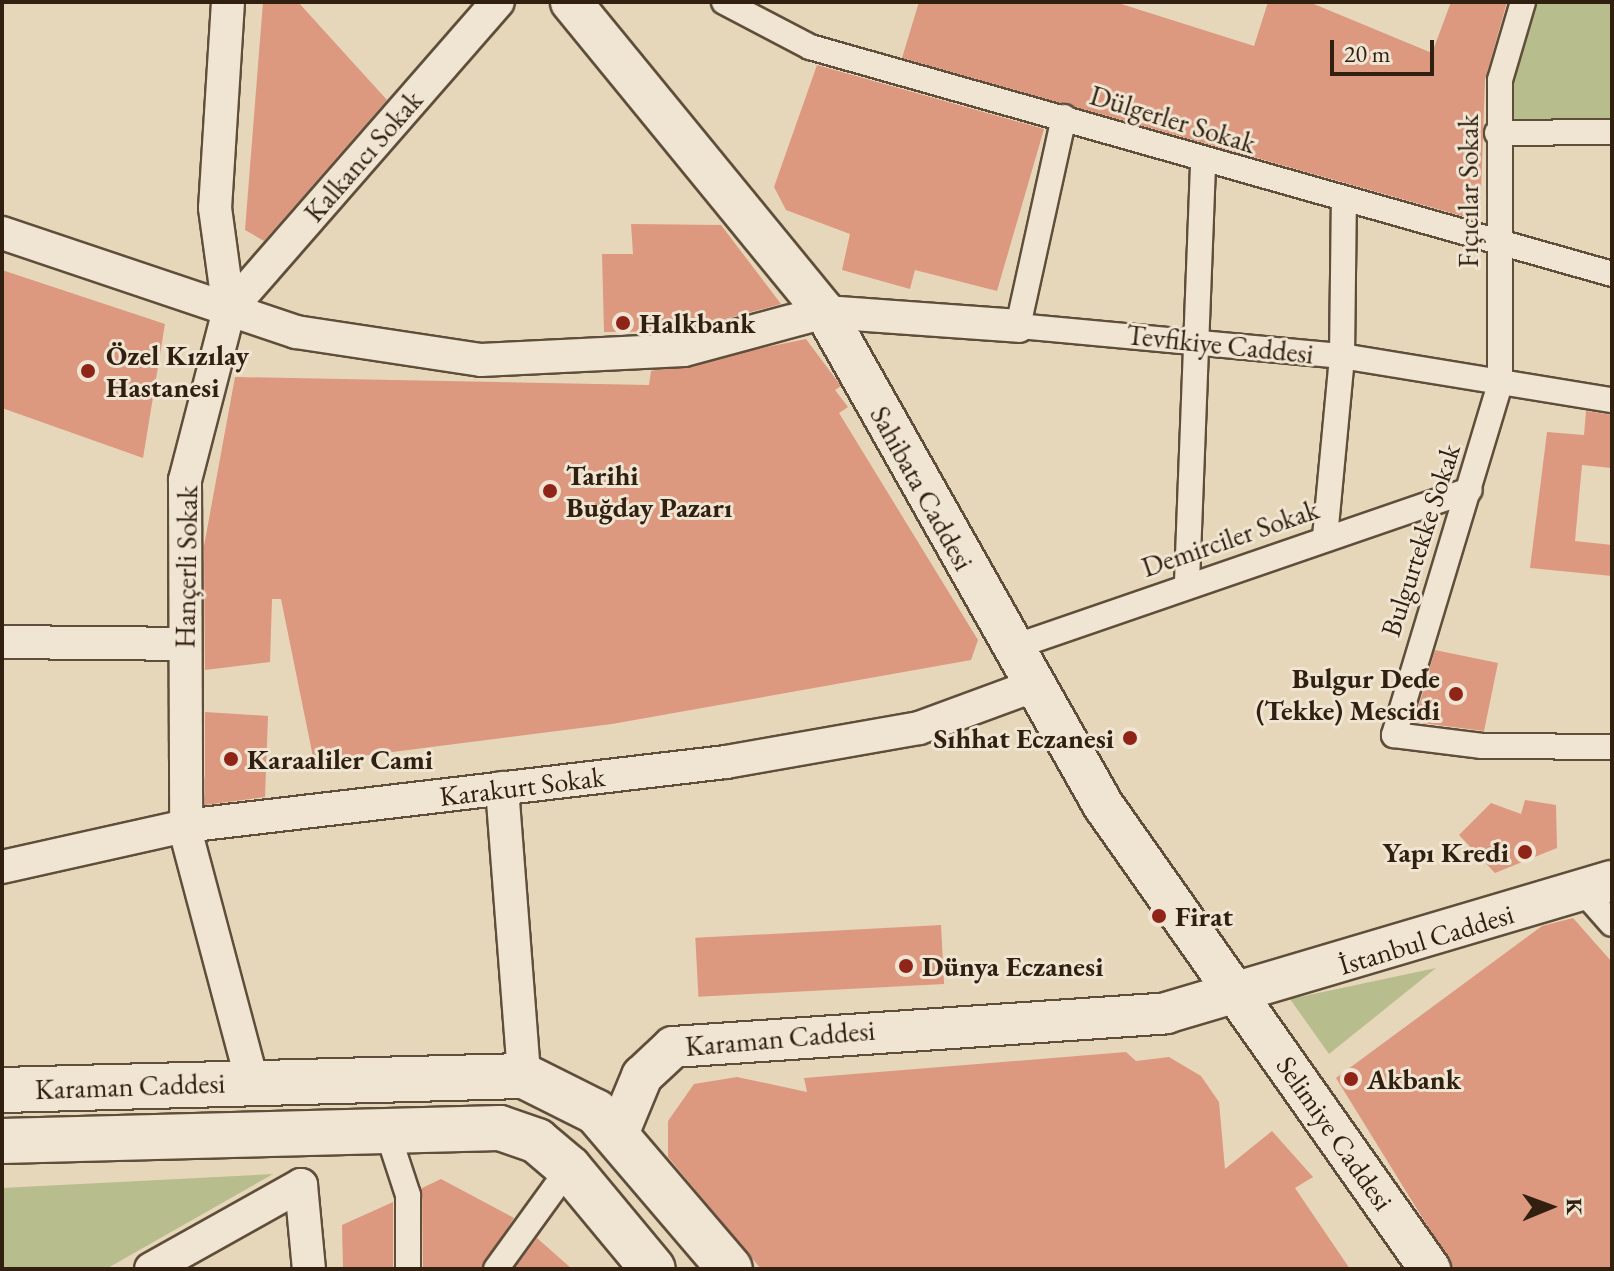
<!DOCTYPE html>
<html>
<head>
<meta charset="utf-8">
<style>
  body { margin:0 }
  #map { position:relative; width:1614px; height:1271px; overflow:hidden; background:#e6d7ba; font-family:"EB Garamond",serif }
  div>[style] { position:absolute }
  .green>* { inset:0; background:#b8bd8d }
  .building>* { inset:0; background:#dd9880; transform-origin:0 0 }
  .roads { filter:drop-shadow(2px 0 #5e4e3a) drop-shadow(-2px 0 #5e4e3a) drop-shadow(0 2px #5e4e3a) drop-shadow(0 -2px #5e4e3a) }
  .pedestrian>* { height:24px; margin:-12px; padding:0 12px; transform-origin:12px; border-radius:12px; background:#efe5d2 }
  .minor>* { height:32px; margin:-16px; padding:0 16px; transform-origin:16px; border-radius:16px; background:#efe5d2 }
  .tertiary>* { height:40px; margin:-20px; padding:0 20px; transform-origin:20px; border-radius:20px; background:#efe5d2 }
  .secondary>* { height:44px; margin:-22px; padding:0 22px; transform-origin:22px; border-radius:22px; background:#efe5d2 }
  .dots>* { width:22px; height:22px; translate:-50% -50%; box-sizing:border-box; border:4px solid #efe5d2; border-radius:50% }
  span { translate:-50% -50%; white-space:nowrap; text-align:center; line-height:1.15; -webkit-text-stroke:6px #efe5d2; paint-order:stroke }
  .street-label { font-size:28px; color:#312010 }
  .poi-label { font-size:28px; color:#312010; font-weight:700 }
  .left { translate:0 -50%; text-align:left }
  .right { translate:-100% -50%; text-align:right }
  .frame { position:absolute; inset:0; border:4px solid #312010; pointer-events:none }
  .north { position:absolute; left:1510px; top:1167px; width:80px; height:80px; -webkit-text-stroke:6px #efe5d2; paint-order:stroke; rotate:89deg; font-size:22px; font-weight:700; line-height:32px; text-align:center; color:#312010 }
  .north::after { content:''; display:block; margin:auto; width:28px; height:36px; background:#312010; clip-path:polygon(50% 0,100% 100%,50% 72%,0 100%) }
  .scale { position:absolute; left:1330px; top:40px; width:104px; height:36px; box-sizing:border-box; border:4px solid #312010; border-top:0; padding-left:10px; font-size:24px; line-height:28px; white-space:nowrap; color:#312010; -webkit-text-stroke:6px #efe5d2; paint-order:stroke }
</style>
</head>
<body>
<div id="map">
  <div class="green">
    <div style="clip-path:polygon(1533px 2px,1612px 2px,1612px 124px,1508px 124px,1510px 80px)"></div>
    <div style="clip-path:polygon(1436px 968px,1329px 1054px,1290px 999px)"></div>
    <div style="clip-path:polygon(273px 1174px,106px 1269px,2px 1269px,2px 1188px)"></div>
  </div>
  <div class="building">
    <div style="clip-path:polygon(263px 2px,298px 2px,387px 100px,264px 241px,245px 230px)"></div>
    <div style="clip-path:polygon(919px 2px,1115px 2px,1254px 46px,1268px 2px,1309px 2px,1432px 53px,1451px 2px,1507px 2px,1485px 80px,1480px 221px,902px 58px)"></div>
    <div style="clip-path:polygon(817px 65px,1044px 129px,997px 291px,915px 270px,910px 289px,842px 270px,850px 234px,786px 210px,774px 187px)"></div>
    <div style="clip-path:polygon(631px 224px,721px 225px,781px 304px,681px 331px,604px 332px,602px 254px,633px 254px)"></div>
    <div style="clip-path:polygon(2px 270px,165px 324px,143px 458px,2px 408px)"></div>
    <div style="clip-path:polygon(806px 339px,841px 386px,835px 390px,848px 407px,839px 413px,978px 640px,971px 660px,612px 724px,314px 762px,281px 599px,272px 599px,270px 662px,205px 670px,204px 546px,235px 377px,649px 385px,651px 371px)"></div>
    <div style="clip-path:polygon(1586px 411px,1612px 415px,1612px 468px,1582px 465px,1575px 541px,1612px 545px,1612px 576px,1530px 568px,1547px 432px,1584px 435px)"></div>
    <div style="clip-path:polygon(1435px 650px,1498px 663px,1484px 731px,1414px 722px)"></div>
    <div style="clip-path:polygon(205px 712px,268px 716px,265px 797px,205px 805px)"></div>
    <div style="clip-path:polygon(1525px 800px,1556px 805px,1557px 848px,1495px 873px,1459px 835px,1491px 803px,1521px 814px)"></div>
    <div style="clip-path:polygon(1573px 918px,1612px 962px,1612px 1269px,1454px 1269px,1336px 1078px,1542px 926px)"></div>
    <div style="left:941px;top:925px;width:59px;height:246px;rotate:87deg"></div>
    <div style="clip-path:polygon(1126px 1052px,1136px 1061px,1169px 1057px,1201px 1076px,1219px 1102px,1225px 1169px,1272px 1131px,1313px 1177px,1295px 1188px,1350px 1269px,761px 1269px,668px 1157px,668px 1121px,694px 1084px,737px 1077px,807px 1092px,804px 1078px)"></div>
    <div style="clip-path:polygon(441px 1179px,514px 1218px,481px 1269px,423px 1269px,422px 1188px)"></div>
    <div style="clip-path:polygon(393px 1202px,393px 1269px,343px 1269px,342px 1225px)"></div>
    <div style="clip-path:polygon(537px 1238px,572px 1269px,514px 1269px)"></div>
  </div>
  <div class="roads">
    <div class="pedestrian">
      <div style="left:724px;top:2px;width:97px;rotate:27.6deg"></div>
      <div style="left:810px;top:47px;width:834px;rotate:15.8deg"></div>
      <div style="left:1523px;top:2px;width:81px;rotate:106.4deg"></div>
      <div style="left:1500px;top:80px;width:304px;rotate:90deg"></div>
      <div style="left:1500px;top:384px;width:367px;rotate:106.8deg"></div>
      <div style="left:1394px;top:735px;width:89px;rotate:7.1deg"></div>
      <div style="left:1482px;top:746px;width:130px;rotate:0.4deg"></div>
      <div style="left:1064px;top:117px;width:214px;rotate:102.4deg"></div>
      <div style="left:1018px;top:326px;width:325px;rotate:5.3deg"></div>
      <div style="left:1342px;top:356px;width:274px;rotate:9.3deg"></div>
      <div style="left:1497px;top:133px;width:115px;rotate:-0.5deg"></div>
      <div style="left:1325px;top:537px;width:182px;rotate:-84.6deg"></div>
      <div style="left:1342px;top:356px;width:156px;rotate:-89.3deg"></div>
      <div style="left:1187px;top:582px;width:421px;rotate:-87.8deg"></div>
      <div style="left:1011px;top:648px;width:485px;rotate:-19deg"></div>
      <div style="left:1582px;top:890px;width:45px;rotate:48.6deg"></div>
      <div style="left:386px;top:1128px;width:71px;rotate:71.8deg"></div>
      <div style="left:408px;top:1195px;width:74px;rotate:90deg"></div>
      <div style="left:496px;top:1269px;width:125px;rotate:-54.1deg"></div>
    </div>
    <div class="minor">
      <div style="left:228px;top:2px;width:206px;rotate:93.6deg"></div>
      <div style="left:215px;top:208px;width:103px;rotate:82.2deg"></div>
      <div style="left:229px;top:310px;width:176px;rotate:104.5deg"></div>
      <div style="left:185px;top:480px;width:353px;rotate:89.8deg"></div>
      <div style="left:186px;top:833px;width:257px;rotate:75.1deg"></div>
      <div style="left:2px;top:233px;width:310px;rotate:18.6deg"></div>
      <div style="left:296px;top:332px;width:187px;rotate:8.6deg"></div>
      <div style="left:481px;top:360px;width:203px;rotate:-2.8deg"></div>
      <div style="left:684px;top:350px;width:146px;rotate:-15.1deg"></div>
      <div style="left:825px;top:312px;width:194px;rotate:4.1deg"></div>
      <div style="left:229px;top:310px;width:409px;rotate:-48.9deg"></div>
      <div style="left:2px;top:642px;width:183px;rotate:0.6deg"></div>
      <div style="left:502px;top:788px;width:289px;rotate:85.6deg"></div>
      <div style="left:2px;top:867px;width:188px;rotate:-12.6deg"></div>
      <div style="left:185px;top:826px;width:545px;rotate:-6.75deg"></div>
      <div style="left:726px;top:762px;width:196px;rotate:-10deg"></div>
      <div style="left:919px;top:728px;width:125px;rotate:-20.2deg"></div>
      <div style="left:151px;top:1269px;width:172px;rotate:-29.2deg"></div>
      <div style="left:301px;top:1185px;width:84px;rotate:84.6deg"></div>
    </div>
    <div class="tertiary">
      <div style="left:571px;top:2px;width:401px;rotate:50.7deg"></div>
      <div style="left:825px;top:312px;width:566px;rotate:60.58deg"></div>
      <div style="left:1103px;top:805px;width:568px;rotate:54.83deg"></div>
      <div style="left:618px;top:1134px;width:63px;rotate:-67.5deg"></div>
      <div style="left:642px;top:1076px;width:42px;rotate:-43.1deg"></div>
      <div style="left:673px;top:1047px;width:494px;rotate:-3.9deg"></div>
      <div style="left:1166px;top:1013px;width:465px;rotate:-16.5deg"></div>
    </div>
    <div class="secondary">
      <div style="left:2px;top:1090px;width:522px;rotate:-1.54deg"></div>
      <div style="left:524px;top:1076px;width:80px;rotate:26.6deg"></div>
      <div style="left:596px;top:1112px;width:206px;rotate:49.5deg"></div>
      <div style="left:2px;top:1141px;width:498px;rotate:-1.5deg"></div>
      <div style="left:500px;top:1128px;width:39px;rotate:19deg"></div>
      <div style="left:537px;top:1141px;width:42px;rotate:40.2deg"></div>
      <div style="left:569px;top:1168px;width:131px;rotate:50.3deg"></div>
    </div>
  </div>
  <div class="dots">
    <div style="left:623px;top:323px;background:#8f2418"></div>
    <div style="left:88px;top:371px;background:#8f2418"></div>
    <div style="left:550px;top:491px;background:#8f2418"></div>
    <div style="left:1456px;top:694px;background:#8f2418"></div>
    <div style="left:1130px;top:738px;background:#8f2418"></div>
    <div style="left:231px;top:759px;background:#8f2418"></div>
    <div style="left:1525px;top:852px;background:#8f2418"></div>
    <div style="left:1159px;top:916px;background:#8f2418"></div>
    <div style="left:906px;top:966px;background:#8f2418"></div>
    <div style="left:1351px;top:1079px;background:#8f2418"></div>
  </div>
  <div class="street-label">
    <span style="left:1173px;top:119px;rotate:17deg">Dülgerler Sokak</span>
    <span style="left:363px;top:156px;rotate:-49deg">Kalkancı Sokak</span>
    <span style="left:1468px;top:191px;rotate:-90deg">Fıçıcılar Sokak</span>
    <span style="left:1220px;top:344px;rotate:6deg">Tevfikiye Caddesi</span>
    <span style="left:922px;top:488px;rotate:61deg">Sahibata Caddesi</span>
    <span style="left:1230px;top:538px;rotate:-19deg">Demirciler Sokak</span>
    <span style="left:1420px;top:540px;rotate:-72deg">Bulgurtekke Sokak</span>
    <span style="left:186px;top:567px;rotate:-89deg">Hançerli Sokak</span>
    <span style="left:522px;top:786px;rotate:-7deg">Karakurt Sokak</span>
    <span style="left:1426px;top:939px;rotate:-17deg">İstanbul Caddesi</span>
    <span style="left:780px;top:1038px;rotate:-5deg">Karaman Caddesi</span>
    <span style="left:130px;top:1086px;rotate:-2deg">Karaman Caddesi</span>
    <span style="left:1335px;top:1133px;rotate:55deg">Selimiye Caddesi</span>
  </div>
  <div class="poi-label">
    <span class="left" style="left:639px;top:323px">Halkbank</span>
    <span class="left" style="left:106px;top:371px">Özel Kızılay<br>Hastanesi</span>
    <span class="left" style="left:566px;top:491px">Tarihi<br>Buğday Pazarı</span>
    <span class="right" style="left:1440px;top:694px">Bulgur Dede<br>(Tekke) Mescidi</span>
    <span class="right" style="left:1114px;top:738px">Sıhhat Eczanesi</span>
    <span class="left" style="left:247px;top:759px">Karaaliler Cami</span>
    <span class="right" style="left:1509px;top:852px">Yapı Kredi</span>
    <span class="left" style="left:1175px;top:916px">Firat</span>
    <span class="left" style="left:922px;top:966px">Dünya Eczanesi</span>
    <span class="left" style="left:1367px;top:1079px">Akbank</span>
  </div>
  <div class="frame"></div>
  <div class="north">K</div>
  <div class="scale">20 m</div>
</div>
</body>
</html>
